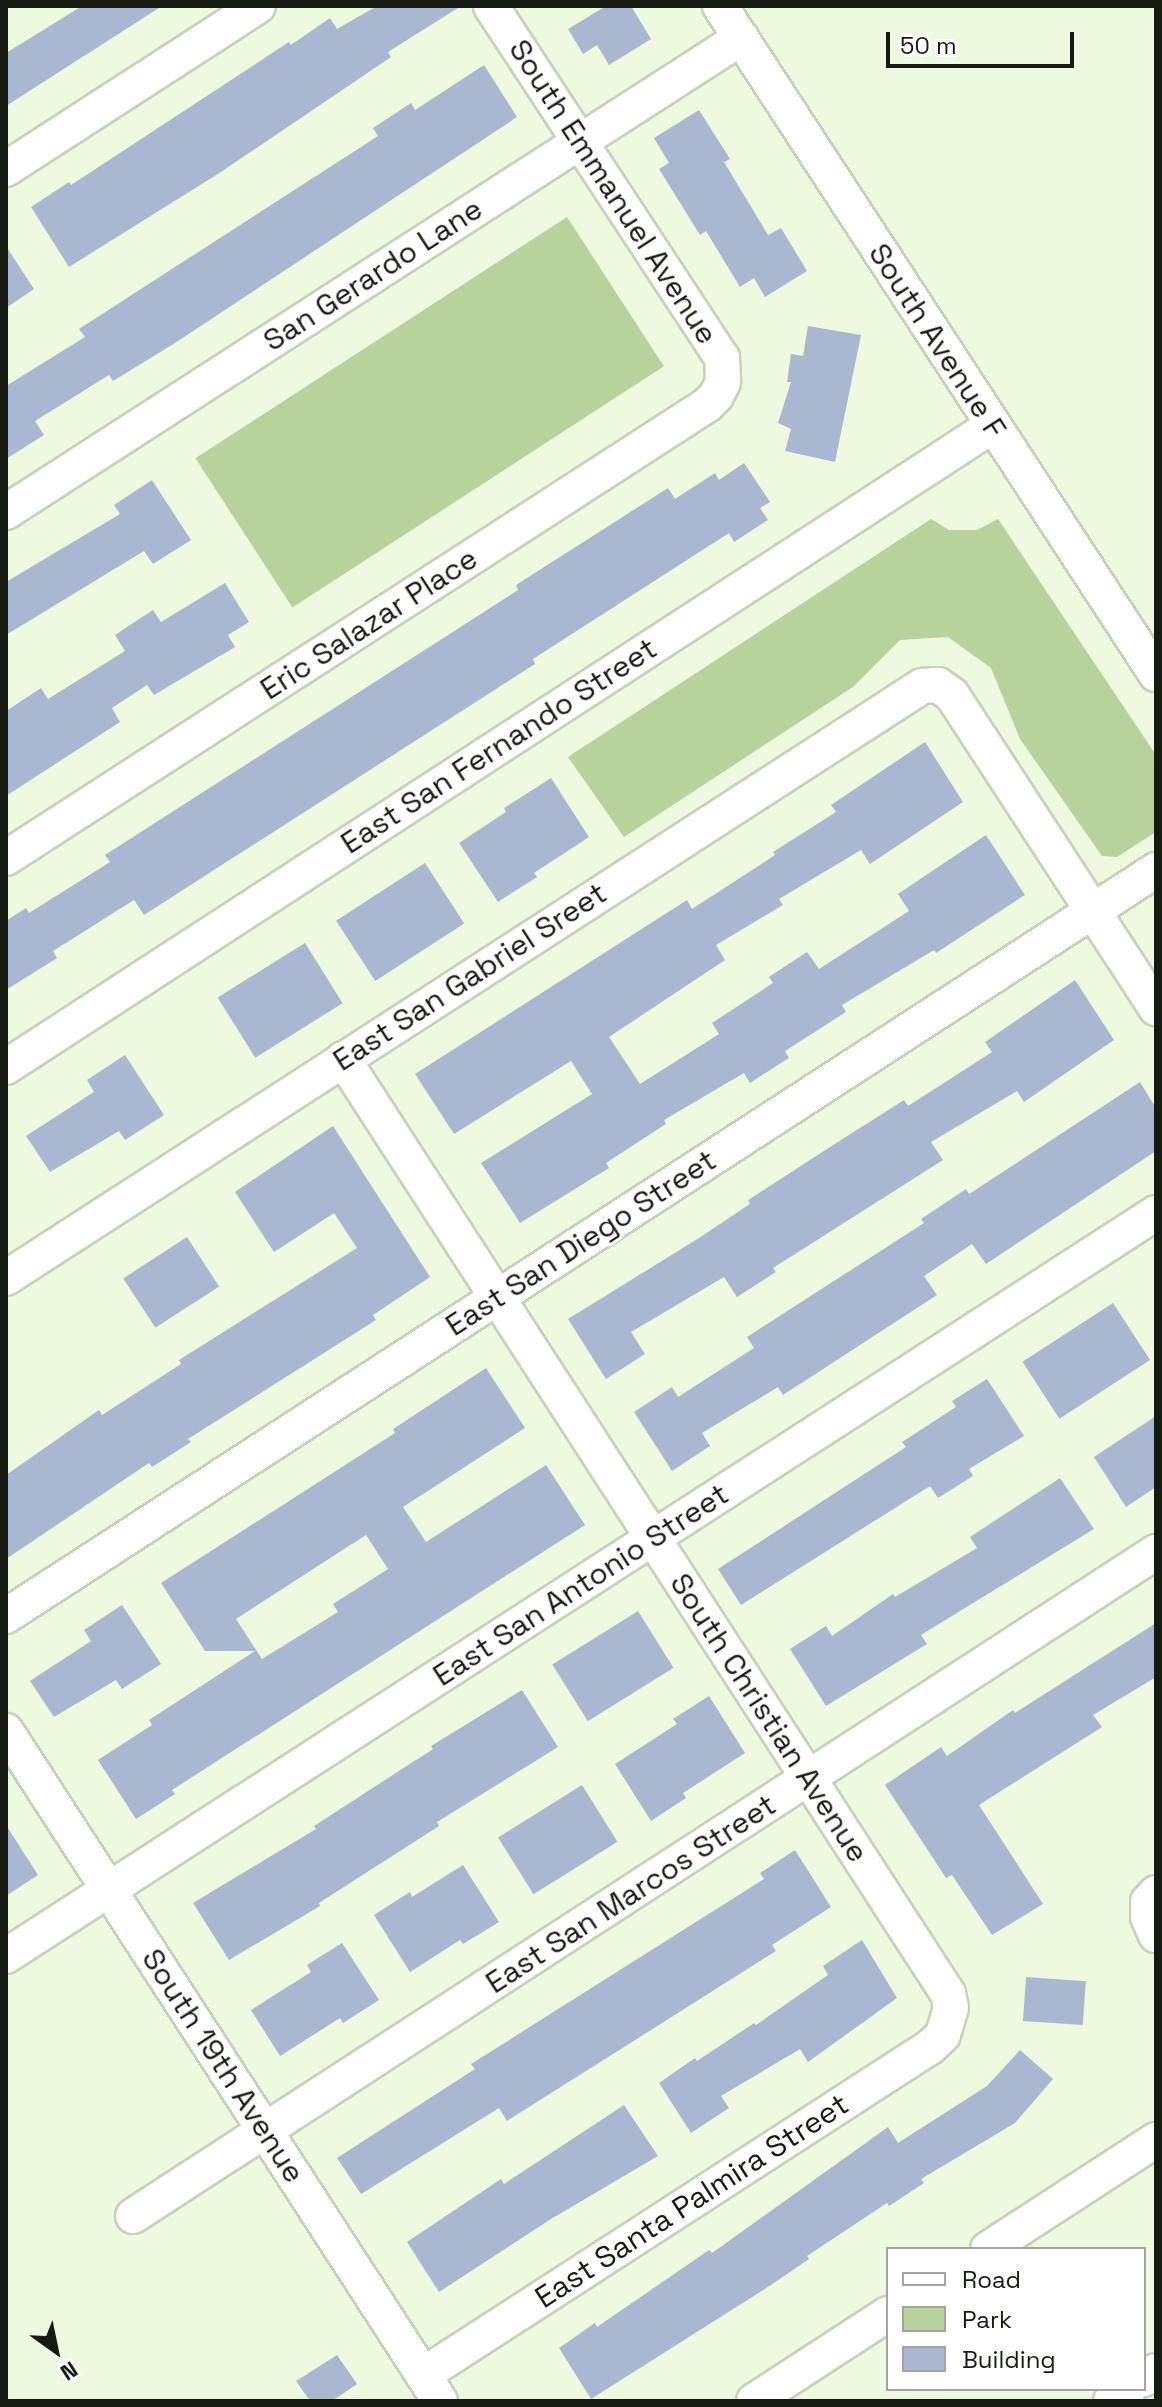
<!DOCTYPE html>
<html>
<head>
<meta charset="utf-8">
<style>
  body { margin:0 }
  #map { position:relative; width:1162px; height:2407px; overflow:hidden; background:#edfadf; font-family:"Space Grotesk",sans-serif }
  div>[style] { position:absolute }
  .green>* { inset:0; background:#b7d29b; transform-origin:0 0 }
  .building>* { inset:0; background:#aab7d0; transform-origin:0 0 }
  .roads { filter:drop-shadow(2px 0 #c5d2b8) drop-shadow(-2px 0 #c5d2b8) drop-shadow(0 2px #c5d2b8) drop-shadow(0 -2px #c5d2b8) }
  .minor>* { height:34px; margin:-17px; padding:0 17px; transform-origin:17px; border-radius:17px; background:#fff }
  span { translate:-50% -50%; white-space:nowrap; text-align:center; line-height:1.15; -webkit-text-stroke:6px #fff; paint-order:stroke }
  .street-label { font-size:30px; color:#161b11 }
  .frame { position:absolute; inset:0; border:8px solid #161b11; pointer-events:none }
  .legend { position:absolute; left:886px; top:2247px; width:260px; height:144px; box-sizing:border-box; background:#fff; border:2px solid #a2a4a0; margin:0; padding:10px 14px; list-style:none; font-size:24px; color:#161b11 }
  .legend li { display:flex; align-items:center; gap:16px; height:40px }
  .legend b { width:40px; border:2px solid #a2a4a0 }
  .north { position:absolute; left:16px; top:2311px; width:80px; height:80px; -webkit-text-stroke:6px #fff; paint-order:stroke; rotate:147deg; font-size:22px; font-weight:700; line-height:32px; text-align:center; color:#161b11 }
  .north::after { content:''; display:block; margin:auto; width:28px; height:36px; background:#161b11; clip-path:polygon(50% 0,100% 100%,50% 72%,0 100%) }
  .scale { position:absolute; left:886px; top:32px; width:188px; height:36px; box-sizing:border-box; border:4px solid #161b11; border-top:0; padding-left:10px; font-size:24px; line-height:28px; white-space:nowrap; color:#161b11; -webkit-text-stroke:6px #fff; paint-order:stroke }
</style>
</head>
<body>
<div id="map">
  <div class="green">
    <div style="left:567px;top:217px;width:178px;height:443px;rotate:57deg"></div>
    <div style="clip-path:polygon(931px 519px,949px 530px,977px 530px,998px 519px,1156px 755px,1156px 832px,1117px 857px,1102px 856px,1020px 739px,991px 668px,948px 637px,900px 640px,853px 687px,624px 837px,568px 757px)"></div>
  </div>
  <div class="building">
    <div style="clip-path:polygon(82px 6px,162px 6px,6px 106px,6px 53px)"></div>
    <div style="clip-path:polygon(377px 6px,461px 6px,388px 52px,391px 57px,221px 172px,69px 267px,31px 207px,69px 182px,71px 185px,289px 42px,291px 45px,330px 18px,337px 29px)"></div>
    <div style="clip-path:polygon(606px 6px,631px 6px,651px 39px,609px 65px,597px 45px,583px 54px,568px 29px)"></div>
    <div style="clip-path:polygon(484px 65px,517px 117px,175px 343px,113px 381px,109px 375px,35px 421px,44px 435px,6px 459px,6px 386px,85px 337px,79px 329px,378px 136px,373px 128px,411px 103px,415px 110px)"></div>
    <div style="clip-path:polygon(699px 110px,730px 159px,724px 162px,768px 235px,781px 228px,807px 271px,765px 297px,754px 278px,740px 287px,706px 231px,700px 235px,659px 169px,669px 163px,654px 138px)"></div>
    <div style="clip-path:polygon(6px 246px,34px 289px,6px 308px)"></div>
    <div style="clip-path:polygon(808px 326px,861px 335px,835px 462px,785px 451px,791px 429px,778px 423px,791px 382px,787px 382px,791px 354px,803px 356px)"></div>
    <div style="clip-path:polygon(744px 463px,770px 502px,760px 508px,768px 520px,734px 542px,729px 533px,533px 659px,535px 664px,144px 915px,134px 900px,53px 951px,57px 958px,6px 990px,6px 921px,26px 908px,29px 913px,110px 862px,105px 855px,518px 590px,516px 585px,668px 488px,675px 499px,715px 473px,719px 480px)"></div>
    <div style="clip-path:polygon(152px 480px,191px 540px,153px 564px,144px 551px,6px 635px,6px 582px,120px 514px,114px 505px)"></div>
    <div style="clip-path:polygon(225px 583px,249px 622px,228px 635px,235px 647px,154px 695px,147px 685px,112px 708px,120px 722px,6px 796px,6px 711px,41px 688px,48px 699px,125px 651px,115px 635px,153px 610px,161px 622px)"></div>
    <div style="clip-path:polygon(925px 742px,963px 802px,870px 864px,861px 850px,779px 899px,783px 905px,716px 945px,725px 960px,609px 1037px,640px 1084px,719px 1034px,712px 1023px,773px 983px,769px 977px,807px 952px,819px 969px,909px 911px,898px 894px,986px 835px,1025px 895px,936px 953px,934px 950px,842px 1005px,846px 1012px,785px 1051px,789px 1058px,750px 1083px,744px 1073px,664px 1120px,666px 1124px,606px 1163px,609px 1168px,520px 1223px,481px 1163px,592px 1094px,571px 1061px,454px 1134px,415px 1074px,687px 900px,692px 909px,775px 855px,773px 852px,836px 812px,831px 805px)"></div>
    <div style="clip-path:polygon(551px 778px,589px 837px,534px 873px,537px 877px,498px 902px,459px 843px,506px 812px,504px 808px)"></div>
    <div style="left:425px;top:863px;width:72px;height:106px;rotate:57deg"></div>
    <div style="left:305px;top:943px;width:71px;height:103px;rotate:58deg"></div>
    <div style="clip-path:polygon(1075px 980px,1114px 1040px,1024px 1102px,1017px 1091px,931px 1142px,943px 1160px,773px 1268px,776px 1272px,737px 1297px,724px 1277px,631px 1332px,645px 1354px,606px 1379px,568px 1319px,699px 1238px,750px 1204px,748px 1200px,841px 1140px,904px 1100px,908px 1106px,992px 1052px,985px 1042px)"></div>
    <div style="clip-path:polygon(125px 1055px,164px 1115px,125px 1140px,119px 1131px,50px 1172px,26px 1136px,94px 1092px,87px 1080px)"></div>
    <div style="clip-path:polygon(1140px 1082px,1156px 1108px,1156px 1151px,986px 1264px,972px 1244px,924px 1276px,937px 1295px,783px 1395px,778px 1387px,702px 1433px,710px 1446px,672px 1471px,634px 1412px,672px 1387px,678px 1397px,754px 1348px,747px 1337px,924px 1223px,921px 1219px,966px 1189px,969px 1194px)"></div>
    <div style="clip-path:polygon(333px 1126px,430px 1277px,373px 1315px,376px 1320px,188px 1439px,191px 1442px,152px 1467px,149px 1463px,6px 1559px,6px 1475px,99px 1410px,102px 1415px,181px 1364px,179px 1360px,357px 1248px,334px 1213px,274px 1252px,235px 1192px)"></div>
    <div style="left:187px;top:1237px;width:59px;height:76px;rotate:57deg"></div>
    <div style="left:1113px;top:1303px;width:68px;height:108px;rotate:57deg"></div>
    <div style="clip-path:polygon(evenodd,486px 1368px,525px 1428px,403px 1507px,426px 1542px,546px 1465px,585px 1525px,172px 1790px,175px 1794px,136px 1819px,98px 1760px,152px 1725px,149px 1720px,255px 1651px,205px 1651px,161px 1583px,395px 1433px,393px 1429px,486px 1368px,366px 1535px,388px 1569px,333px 1604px,338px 1612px,262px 1659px,236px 1619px,366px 1535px)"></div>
    <div style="clip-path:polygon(987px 1379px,1024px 1436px,969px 1469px,973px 1476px,938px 1498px,930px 1486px,741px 1605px,718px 1569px,906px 1447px,902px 1442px,956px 1407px,952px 1401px)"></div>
    <div style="clip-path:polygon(1156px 1416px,1156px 1487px,1126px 1507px,1094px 1457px)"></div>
    <div style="clip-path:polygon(1060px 1478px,1094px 1529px,921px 1635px,927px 1644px,826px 1706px,790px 1649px,826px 1626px,832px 1636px,893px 1594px,895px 1597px,977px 1548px,970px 1537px)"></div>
    <div style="clip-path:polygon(122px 1605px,161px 1664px,122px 1689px,116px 1680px,54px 1717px,30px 1681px,91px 1641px,84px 1630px)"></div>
    <div style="left:638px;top:1611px;width:67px;height:101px;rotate:58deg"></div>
    <div style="clip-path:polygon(1156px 1623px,1156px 1677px,1093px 1715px,1102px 1727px,979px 1805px,1043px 1904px,992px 1935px,952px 1875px,946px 1878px,885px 1785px,941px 1747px,947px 1756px,1013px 1710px,1015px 1713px)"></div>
    <div style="clip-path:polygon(522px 1690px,558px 1747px,437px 1822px,439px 1826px,319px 1903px,320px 1906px,229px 1960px,193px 1903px,316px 1829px,314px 1826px,433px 1749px,431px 1746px)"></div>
    <div style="clip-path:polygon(709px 1696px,745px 1753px,683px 1793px,686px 1798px,651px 1821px,615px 1764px,677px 1724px,673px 1719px)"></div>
    <div style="left:582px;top:1785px;width:67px;height:99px;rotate:58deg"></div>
    <div style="clip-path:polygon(6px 1825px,38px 1875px,6px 1896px)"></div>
    <div style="clip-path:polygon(795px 1850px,831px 1907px,772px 1945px,776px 1951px,507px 2121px,499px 2108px,361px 2194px,337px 2158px,475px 2069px,471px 2064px,764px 1879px,760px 1873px)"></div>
    <div style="clip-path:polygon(463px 1865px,499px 1922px,463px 1944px,460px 1940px,410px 1972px,374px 1915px,410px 1892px,412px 1897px)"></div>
    <div style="clip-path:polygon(862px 1940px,897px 1998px,808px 2062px,800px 2049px,721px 2096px,729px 2108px,691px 2133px,659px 2083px,695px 2058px,697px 2061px,754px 2023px,756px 2025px,828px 1975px,823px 1966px)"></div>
    <div style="clip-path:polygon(342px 1943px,379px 2000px,343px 2023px,340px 2018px,280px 2056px,251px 2010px,311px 1972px,307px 1965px)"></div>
    <div style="left:1026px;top:1977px;width:60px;height:44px;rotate:4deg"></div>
    <div style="clip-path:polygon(1020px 2050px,1053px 2079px,1015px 2123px,921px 2179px,924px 2183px,889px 2206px,887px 2203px,807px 2256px,809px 2259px,771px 2285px,591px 2399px,559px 2348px,595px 2323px,597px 2327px,709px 2250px,712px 2253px,888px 2127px,898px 2143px,987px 2086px)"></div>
    <div style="clip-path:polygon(624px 2105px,658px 2156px,551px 2219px,439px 2292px,407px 2242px,501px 2179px,504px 2184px)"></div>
    <div style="clip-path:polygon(337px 2355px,357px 2384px,332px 2401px,310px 2401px,296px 2381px)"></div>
  </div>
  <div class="roads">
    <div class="minor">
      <div style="left:720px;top:6px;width:798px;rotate:56.87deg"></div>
      <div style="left:6px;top:169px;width:300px;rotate:-32.9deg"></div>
      <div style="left:6px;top:512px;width:875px;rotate:-32.82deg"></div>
      <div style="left:6px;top:858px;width:835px;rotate:-32.87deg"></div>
      <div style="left:707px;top:405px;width:13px;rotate:-45deg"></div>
      <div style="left:716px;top:396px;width:16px;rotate:-63deg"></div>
      <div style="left:723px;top:382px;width:24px;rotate:-92deg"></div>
      <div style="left:722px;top:358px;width:421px;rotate:-123.3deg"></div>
      <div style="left:343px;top:1059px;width:1114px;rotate:57.09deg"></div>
      <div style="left:948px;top:1994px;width:14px;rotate:78deg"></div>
      <div style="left:951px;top:2008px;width:28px;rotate:107deg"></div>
      <div style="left:943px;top:2035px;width:18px;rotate:137deg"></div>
      <div style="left:930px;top:2047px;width:604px;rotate:147.1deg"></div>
      <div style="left:6px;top:1067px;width:1176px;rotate:-33.03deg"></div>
      <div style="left:6px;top:1278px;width:1091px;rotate:-32.87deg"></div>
      <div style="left:922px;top:686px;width:16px;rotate:-4deg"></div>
      <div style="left:938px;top:685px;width:17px;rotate:36deg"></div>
      <div style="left:952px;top:695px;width:374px;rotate:56.9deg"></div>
      <div style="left:6px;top:1616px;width:1371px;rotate:-32.97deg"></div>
      <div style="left:6px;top:1731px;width:798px;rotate:57.07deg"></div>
      <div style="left:1156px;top:1893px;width:12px;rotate:132deg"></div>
      <div style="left:1148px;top:1902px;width:15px;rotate:90deg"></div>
      <div style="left:1148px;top:1917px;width:20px;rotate:66deg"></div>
      <div style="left:6px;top:1956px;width:1369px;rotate:-32.87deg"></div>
      <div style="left:133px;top:2216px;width:1220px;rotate:-32.99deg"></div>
      <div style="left:988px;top:2249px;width:200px;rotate:-33deg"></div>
      <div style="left:1144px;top:2379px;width:14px;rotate:-34deg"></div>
      <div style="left:754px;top:2401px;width:160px;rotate:-33deg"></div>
      <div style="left:1111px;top:2401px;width:22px;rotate:-34deg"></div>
    </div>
  </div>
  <div class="street-label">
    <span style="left:613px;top:192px;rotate:57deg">South Emmanuel Avenue</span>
    <span style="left:373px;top:275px;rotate:-33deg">San Gerardo Lane</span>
    <span style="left:937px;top:341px;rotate:57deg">South Avenue F</span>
    <span style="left:369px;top:624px;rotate:-33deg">Eric Salazar Place</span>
    <span style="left:499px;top:746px;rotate:-33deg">East San Fernando Street</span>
    <span style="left:470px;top:977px;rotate:-33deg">East San Gabriel Sreet</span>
    <span style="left:581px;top:1243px;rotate:-33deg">East San Diego Street</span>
    <span style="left:581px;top:1585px;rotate:-33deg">East San Antonio Street</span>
    <span style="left:769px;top:1718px;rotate:57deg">South Christian Avenue</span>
    <span style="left:631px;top:1894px;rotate:-33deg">East San Marcos Street</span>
    <span style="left:223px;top:2066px;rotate:57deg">South 19th Avenue</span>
    <span style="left:692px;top:2201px;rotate:-33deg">East Santa Palmira Street</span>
  </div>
  <div class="frame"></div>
  <ul class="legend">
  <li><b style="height:10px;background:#fff"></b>Road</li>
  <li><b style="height:22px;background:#b7d29b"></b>Park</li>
  <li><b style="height:22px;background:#aab7d0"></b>Building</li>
  </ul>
  <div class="north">N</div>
  <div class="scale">50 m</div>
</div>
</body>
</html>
